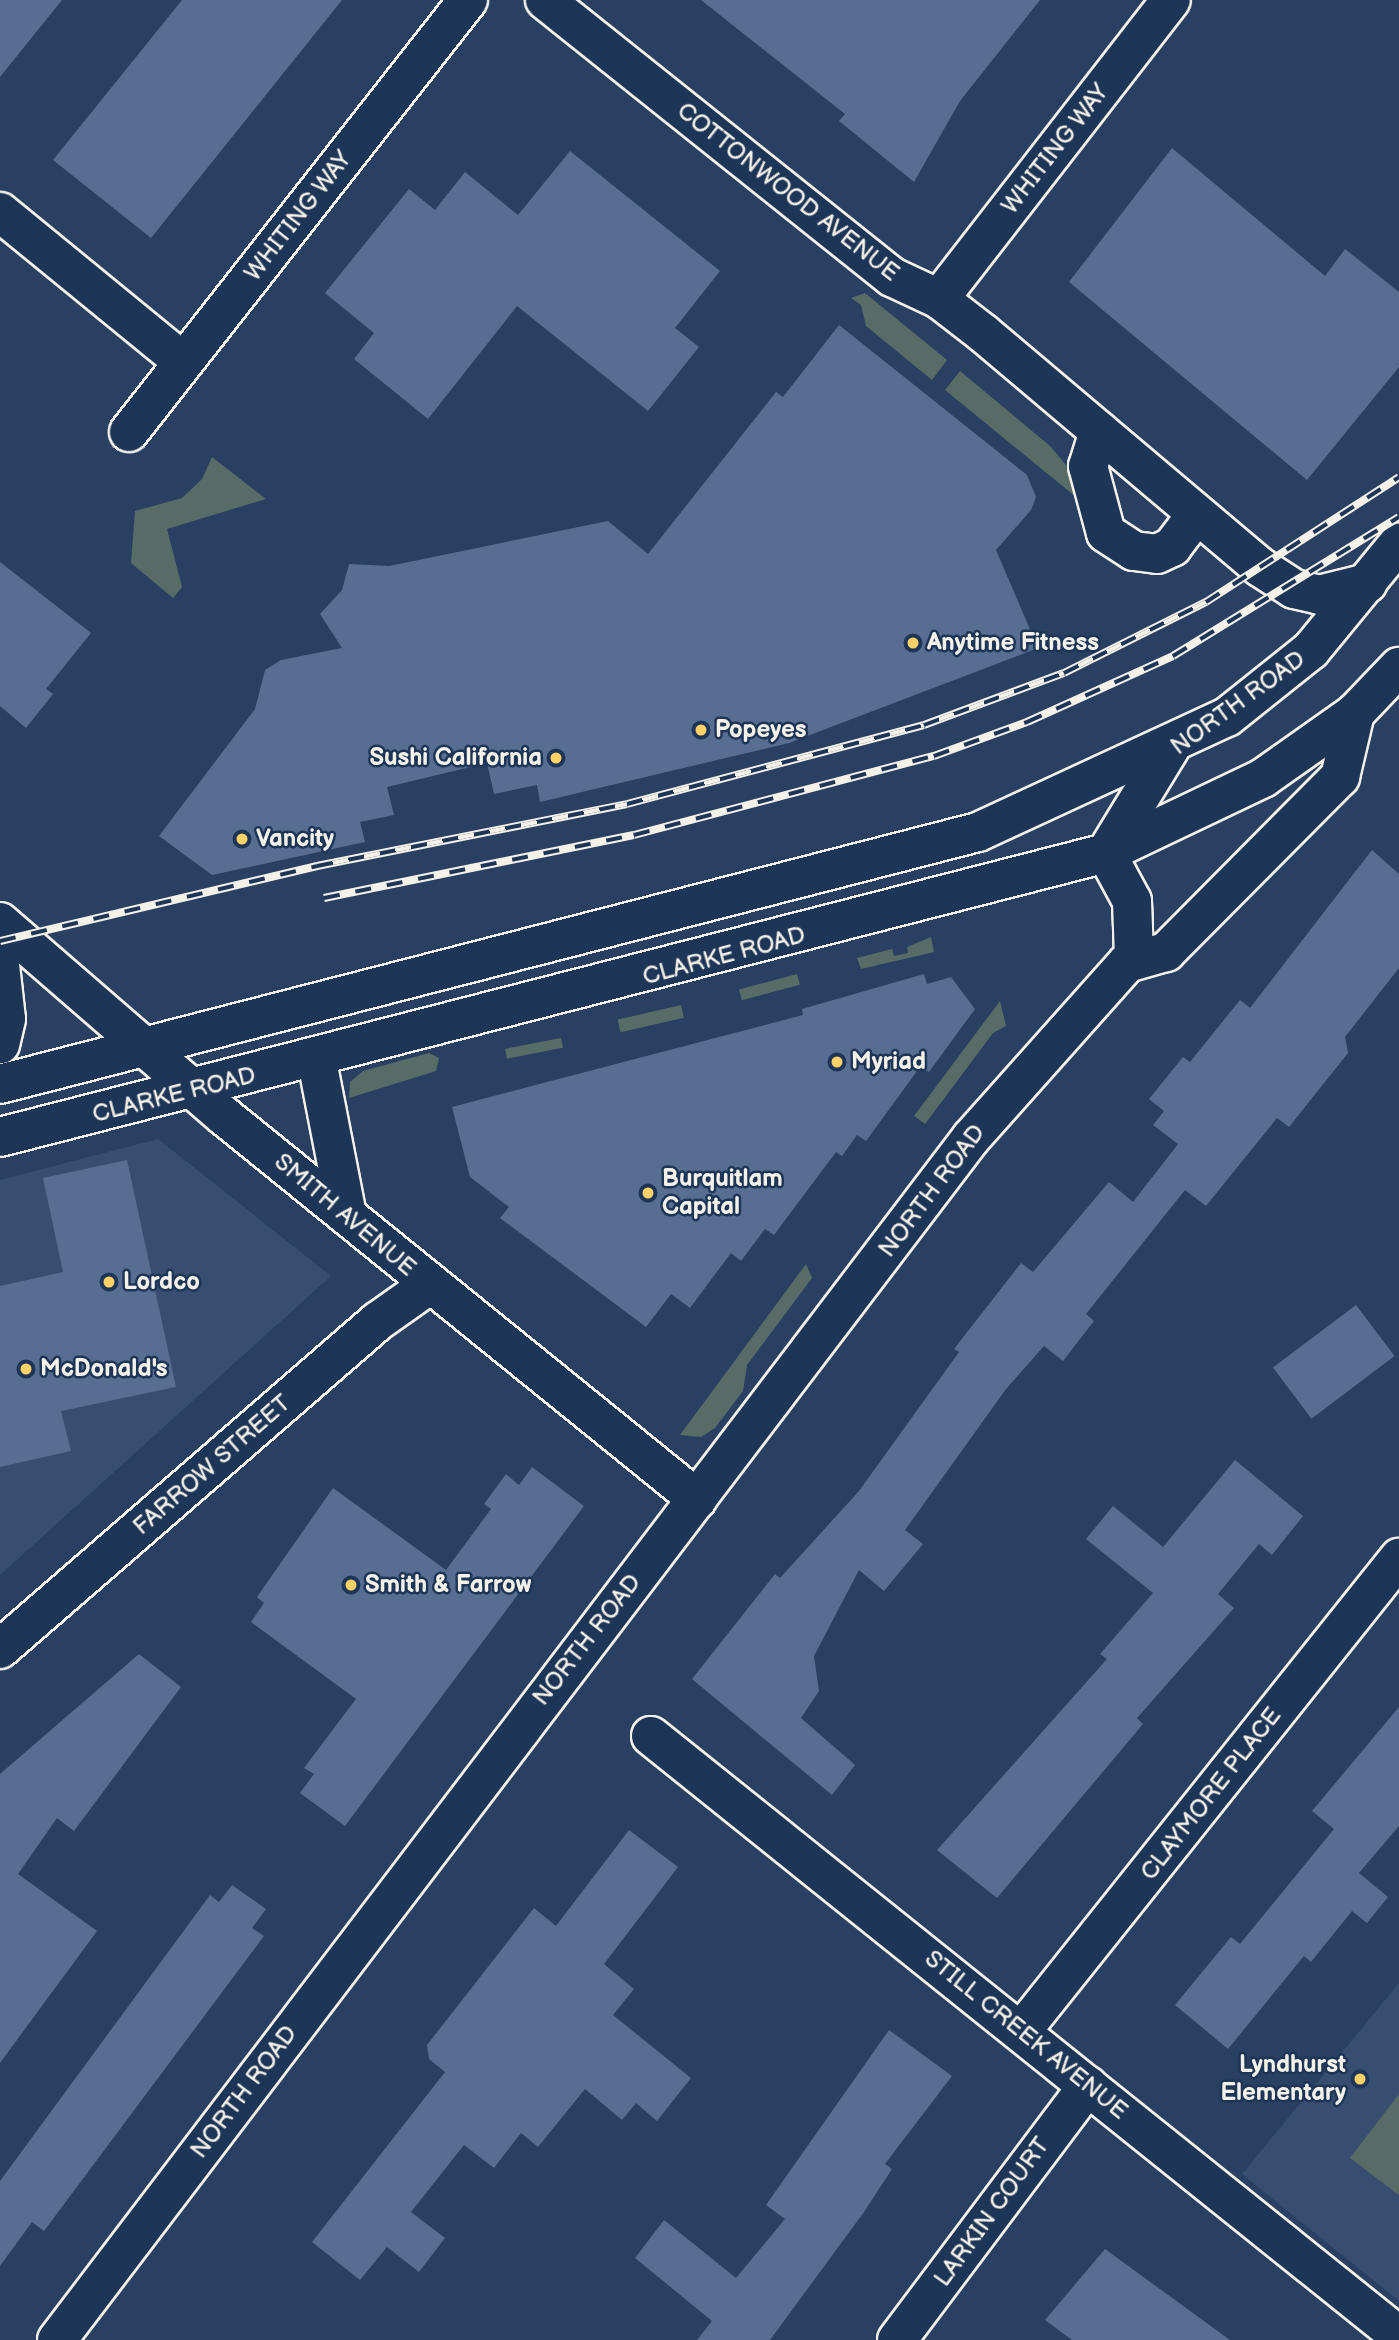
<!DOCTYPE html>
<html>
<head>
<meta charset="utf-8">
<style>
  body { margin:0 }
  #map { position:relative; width:1399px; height:2340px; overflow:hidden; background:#294063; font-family:"Balsamiq Sans",sans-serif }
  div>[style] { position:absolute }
  .built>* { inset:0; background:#374e71 }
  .green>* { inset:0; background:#576c67; transform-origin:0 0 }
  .building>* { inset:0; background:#576d91; transform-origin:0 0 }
  .roads { filter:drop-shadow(2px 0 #f4f1e8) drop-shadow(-2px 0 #f4f1e8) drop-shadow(0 2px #f4f1e8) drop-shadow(0 -2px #f4f1e8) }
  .minor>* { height:38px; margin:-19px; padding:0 19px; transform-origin:19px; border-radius:19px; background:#1d3557 }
  .major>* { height:38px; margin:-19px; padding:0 19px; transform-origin:19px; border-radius:19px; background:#1d3557 }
  .rail>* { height:8px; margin-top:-4px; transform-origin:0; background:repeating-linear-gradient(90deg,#1d3557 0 16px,#f4f1e8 0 32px); box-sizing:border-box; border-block:2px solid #f4f1e8 }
  .dots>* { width:19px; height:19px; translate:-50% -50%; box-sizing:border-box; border:4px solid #1d3557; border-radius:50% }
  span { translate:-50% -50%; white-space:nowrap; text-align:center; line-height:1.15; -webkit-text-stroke:5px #1d3557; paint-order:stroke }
  .street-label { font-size:24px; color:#f4f1e8 }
  .poi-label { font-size:24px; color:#f4f1e8; font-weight:700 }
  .left { translate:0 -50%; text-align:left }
  .right { translate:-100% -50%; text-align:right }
</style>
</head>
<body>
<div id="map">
  <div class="built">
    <div style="clip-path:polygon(158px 1139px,331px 1276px,0 1575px,0 1180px)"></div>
    <div style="clip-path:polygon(1399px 1983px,1399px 2301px,1242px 2174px)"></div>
  </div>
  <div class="green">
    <div style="clip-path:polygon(865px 293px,947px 360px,932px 380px,866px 326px,861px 305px,851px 298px)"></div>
    <div style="clip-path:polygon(960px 371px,1050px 446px,1071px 471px,1076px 497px,945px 390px)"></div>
    <div style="clip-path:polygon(212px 457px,266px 499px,167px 529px,182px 587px,173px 598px,131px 563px,135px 511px,182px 498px,202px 479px)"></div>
    <div style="clip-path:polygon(931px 937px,934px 952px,861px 969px,857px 958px,892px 949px,894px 956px,908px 953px,907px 947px)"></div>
    <div style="left:797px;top:974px;width:11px;height:60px;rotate:75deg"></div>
    <div style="clip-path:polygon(1000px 1001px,1006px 1026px,993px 1033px,925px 1124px,914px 1116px)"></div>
    <div style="left:681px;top:1005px;width:13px;height:65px;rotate:77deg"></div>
    <div style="left:561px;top:1038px;width:10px;height:57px;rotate:79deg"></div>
    <div style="clip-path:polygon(429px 1053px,439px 1058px,436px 1071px,349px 1098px,350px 1082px,363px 1071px)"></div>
    <div style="clip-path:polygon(806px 1264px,812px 1278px,747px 1365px,743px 1391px,715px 1428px,701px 1437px,680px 1435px)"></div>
    <div style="clip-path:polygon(1399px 2094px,1399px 2195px,1350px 2158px)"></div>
  </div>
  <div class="building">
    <div style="clip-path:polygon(0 0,62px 0,0 77px)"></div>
    <div style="clip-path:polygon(182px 0,342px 0,151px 238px,53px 160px)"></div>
    <div style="clip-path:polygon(701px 0,1040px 0,960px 101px,914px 182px,839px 121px,845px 114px)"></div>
    <div style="clip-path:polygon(1172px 148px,1325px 276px,1345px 249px,1399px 292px,1399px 367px,1307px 480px,1069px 282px)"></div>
    <div style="clip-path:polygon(570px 151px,720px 271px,675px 328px,699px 347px,648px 411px,517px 306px,428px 419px,354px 359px,374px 333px,325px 293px,409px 189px,435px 210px,465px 172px,518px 215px)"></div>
    <div style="clip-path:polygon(839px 325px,1027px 475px,1036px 497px,1031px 510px,996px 550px,1038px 648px,789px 743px,540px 802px,537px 785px,494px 794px,487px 763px,387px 787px,394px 815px,360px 822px,365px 842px,212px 875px,159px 836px,255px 709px,265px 670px,281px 660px,342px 648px,320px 614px,342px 590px,349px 564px,389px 566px,608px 521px,648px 554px,776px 392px,783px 397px)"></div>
    <div style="clip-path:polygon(0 562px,91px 633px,46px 689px,53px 694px,26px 728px,0 706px)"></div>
    <div style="clip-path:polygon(1372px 850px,1399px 874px,1399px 968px,1345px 1037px,1348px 1053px,1289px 1127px,1277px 1118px,1206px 1206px,1185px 1190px,1086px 1314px,1094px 1321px,1063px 1361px,1044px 1346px,1006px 1389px,905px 1530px,923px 1544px,884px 1591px,859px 1570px,814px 1656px,819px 1691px,801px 1718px,855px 1765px,832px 1795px,692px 1679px,775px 1574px,780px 1578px,859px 1491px,959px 1352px,954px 1349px,1021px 1263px,1033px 1272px,1109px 1182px,1133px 1202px,1178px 1144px,1153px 1125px,1164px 1111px,1149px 1099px,1183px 1057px,1190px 1062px,1240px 1000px,1250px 1008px)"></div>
    <div style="clip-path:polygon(924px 974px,927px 984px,951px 977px,975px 1009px,929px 1072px,920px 1067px,866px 1141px,857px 1135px,842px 1156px,836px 1152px,774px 1235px,765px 1229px,741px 1261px,731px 1253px,690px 1308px,671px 1294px,646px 1327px,500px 1218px,509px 1207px,470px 1177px,452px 1107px,803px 1015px,802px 1009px)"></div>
    <div style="clip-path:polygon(127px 1160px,176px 1387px,61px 1411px,71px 1451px,0 1467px,0 1286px,63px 1272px,43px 1178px)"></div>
    <div style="left:1356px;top:1305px;width:64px;height:104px;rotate:53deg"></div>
    <div style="clip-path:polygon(1235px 1460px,1303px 1516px,1272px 1555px,1259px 1544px,1218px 1594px,1234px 1608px,1137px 1718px,1143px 1724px,997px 1898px,937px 1850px,1107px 1659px,1100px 1654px,1153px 1593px,1086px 1539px,1113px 1506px,1163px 1547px)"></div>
    <div style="clip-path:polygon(532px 1467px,584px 1506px,345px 1826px,300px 1793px,314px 1774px,304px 1768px,356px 1699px,251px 1622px,264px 1603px,257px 1597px,333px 1488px,446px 1570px,491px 1509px,484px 1504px,506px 1474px,519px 1485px)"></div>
    <div style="clip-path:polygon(139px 1654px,181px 1687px,74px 1831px,57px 1818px,18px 1874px,97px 1931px,0 2063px,0 1774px)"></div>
    <div style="clip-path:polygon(1399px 1707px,1399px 1826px,1359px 1873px,1388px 1897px,1367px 1923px,1352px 1911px,1311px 1962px,1304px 1956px,1228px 2049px,1175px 2005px,1231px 1937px,1240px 1944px,1334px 1829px,1312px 1811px)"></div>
    <div style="clip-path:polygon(629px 1830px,678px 1867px,604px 1964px,634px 1989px,613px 2015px,691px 2078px,657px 2121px,636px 2103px,622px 2120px,585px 2089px,538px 2147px,521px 2133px,494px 2168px,464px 2145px,411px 2212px,445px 2238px,419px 2272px,387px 2247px,360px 2280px,312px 2242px,445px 2072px,429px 2059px,427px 2045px,534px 1908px,556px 1926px)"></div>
    <div style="clip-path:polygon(232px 1885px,266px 1909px,252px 1928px,264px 1936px,44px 2231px,32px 2222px,0 2266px,0 2181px,210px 1895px,219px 1902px)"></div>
    <div style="clip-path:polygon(889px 2030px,952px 2076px,885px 2164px,892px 2169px,864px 2212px,770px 2340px,697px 2340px,712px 2321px,635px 2258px,664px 2220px,736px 2278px,785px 2219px,766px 2205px)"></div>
    <div style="clip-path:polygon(1105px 2249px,1230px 2340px,1072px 2340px,1045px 2320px)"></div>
  </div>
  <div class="roads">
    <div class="minor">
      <div style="left:545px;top:0;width:444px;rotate:38.6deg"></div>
      <div style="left:892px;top:277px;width:52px;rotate:25.1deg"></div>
      <div style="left:939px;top:299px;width:56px;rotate:37.7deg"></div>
      <div style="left:983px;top:333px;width:363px;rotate:40.2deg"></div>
      <div style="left:1260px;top:567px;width:40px;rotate:32.9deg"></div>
      <div style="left:1294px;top:589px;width:26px;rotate:13deg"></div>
      <div style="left:1319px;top:595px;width:50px;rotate:-13.8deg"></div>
      <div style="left:0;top:212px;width:237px;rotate:39.3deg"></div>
      <div style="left:939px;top:299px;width:378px;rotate:-52.2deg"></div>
      <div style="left:1099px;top:431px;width:37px;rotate:107deg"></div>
      <div style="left:1088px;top:466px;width:69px;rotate:75deg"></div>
      <div style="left:1106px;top:533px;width:33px;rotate:33deg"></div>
      <div style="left:1134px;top:551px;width:23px;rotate:7deg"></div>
      <div style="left:1157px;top:554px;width:17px;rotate:-25deg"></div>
      <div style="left:1172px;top:547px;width:41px;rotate:-52.9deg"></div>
      <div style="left:129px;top:432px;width:549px;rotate:-51.88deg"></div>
      <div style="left:0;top:922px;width:296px;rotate:40.9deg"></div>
      <div style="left:224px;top:1116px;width:609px;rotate:39deg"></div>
      <div style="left:1134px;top:956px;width:55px;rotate:-92.1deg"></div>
      <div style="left:1132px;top:901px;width:55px;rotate:-118.4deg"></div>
      <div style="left:1106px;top:853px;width:123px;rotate:-58.6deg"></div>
      <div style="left:0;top:1649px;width:500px;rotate:-40.95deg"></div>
      <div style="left:378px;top:1321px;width:62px;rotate:-35.2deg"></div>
      <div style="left:651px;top:1736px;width:959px;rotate:38.73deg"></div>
      <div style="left:1023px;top:2029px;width:603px;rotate:-51.4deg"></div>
      <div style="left:57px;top:2340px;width:1510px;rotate:-52.75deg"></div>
      <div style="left:971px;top:1138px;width:234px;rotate:-48.3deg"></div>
      <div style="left:1127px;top:963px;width:41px;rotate:-15.8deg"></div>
      <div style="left:1166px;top:952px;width:247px;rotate:-45.2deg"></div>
      <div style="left:1340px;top:777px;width:66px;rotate:-76.8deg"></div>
      <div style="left:897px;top:2340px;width:318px;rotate:-53.1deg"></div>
    </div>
    <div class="major">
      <div style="left:0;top:965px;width:54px;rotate:83.7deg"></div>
      <div style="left:6px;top:1019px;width:26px;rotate:103deg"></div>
      <div style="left:317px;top:1061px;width:157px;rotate:79deg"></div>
      <div style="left:0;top:1084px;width:1010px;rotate:-14.45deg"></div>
      <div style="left:978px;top:832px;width:274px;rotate:-24.8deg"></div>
      <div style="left:1227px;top:717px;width:107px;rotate:-38.6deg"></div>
      <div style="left:1311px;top:650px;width:139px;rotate:-50.6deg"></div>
      <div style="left:0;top:1137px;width:1142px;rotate:-14.4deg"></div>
      <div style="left:1106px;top:853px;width:174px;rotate:-25.5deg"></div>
      <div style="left:1263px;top:778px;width:113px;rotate:-35.2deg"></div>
      <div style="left:1355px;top:713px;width:64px;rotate:-46.3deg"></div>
    </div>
  </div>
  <div class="rail">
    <div style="left:324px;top:898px;width:316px;rotate:-11.5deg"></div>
    <div style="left:634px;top:835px;width:310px;rotate:-14.8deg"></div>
    <div style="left:934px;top:756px;width:99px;rotate:-20.1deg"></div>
    <div style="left:1027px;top:722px;width:160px;rotate:-24.3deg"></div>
    <div style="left:1173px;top:656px;width:265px;rotate:-31.6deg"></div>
    <div style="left:0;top:941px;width:326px;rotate:-13.3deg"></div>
    <div style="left:317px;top:866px;width:316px;rotate:-11.3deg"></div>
    <div style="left:627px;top:804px;width:307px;rotate:-14.9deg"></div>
    <div style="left:924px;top:725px;width:149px;rotate:-20.4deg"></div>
    <div style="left:1064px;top:673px;width:159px;rotate:-26.6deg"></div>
    <div style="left:1206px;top:602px;width:230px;rotate:-32.9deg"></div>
  </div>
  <div class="dots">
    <div style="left:913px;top:643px;background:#ffd166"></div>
    <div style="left:701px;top:730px;background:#ffd166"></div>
    <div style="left:556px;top:758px;background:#ffd166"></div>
    <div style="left:242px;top:839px;background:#ffd166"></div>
    <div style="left:837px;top:1062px;background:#ffd166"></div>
    <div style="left:648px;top:1193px;background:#ffd166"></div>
    <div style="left:109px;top:1282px;background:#ffd166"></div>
    <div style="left:26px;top:1369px;background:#ffd166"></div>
    <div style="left:351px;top:1585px;background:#ffd166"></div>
    <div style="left:1360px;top:2079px;background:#ffd166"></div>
  </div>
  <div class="street-label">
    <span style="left:1055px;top:149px;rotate:-52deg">WHITING WAY</span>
    <span style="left:788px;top:192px;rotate:38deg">COTTONWOOD AVENUE</span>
    <span style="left:298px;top:216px;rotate:-52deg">WHITING WAY</span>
    <span style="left:1238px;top:703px;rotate:-36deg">NORTH ROAD</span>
    <span style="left:724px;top:956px;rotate:-15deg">CLARKE ROAD</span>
    <span style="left:174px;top:1095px;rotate:-14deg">CLARKE ROAD</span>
    <span style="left:932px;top:1191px;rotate:-53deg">NORTH ROAD</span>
    <span style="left:345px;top:1215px;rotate:40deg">SMITH AVENUE</span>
    <span style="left:212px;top:1465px;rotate:-41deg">FARROW STREET</span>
    <span style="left:587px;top:1640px;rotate:-52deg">NORTH ROAD</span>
    <span style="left:1211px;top:1794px;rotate:-52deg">CLAYMORE PLACE</span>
    <span style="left:1026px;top:2035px;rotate:39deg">STILL CREEK AVENUE</span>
    <span style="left:244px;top:2092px;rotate:-53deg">NORTH ROAD</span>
    <span style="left:992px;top:2212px;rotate:-54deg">LARKIN COURT</span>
  </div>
  <div class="poi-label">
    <span class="left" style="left:927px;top:643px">Anytime Fitness</span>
    <span class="left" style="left:715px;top:730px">Popeyes</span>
    <span class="right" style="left:542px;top:758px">Sushi California</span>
    <span class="left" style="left:256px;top:839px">Vancity</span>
    <span class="left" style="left:851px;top:1062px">Myriad</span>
    <span class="left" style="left:662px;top:1193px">Burquitlam<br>Capital</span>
    <span class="left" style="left:123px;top:1282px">Lordco</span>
    <span class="left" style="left:40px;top:1369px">McDonald's</span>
    <span class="left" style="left:365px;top:1585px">Smith &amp; Farrow</span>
    <span class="right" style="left:1346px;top:2079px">Lyndhurst<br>Elementary</span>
  </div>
</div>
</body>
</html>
